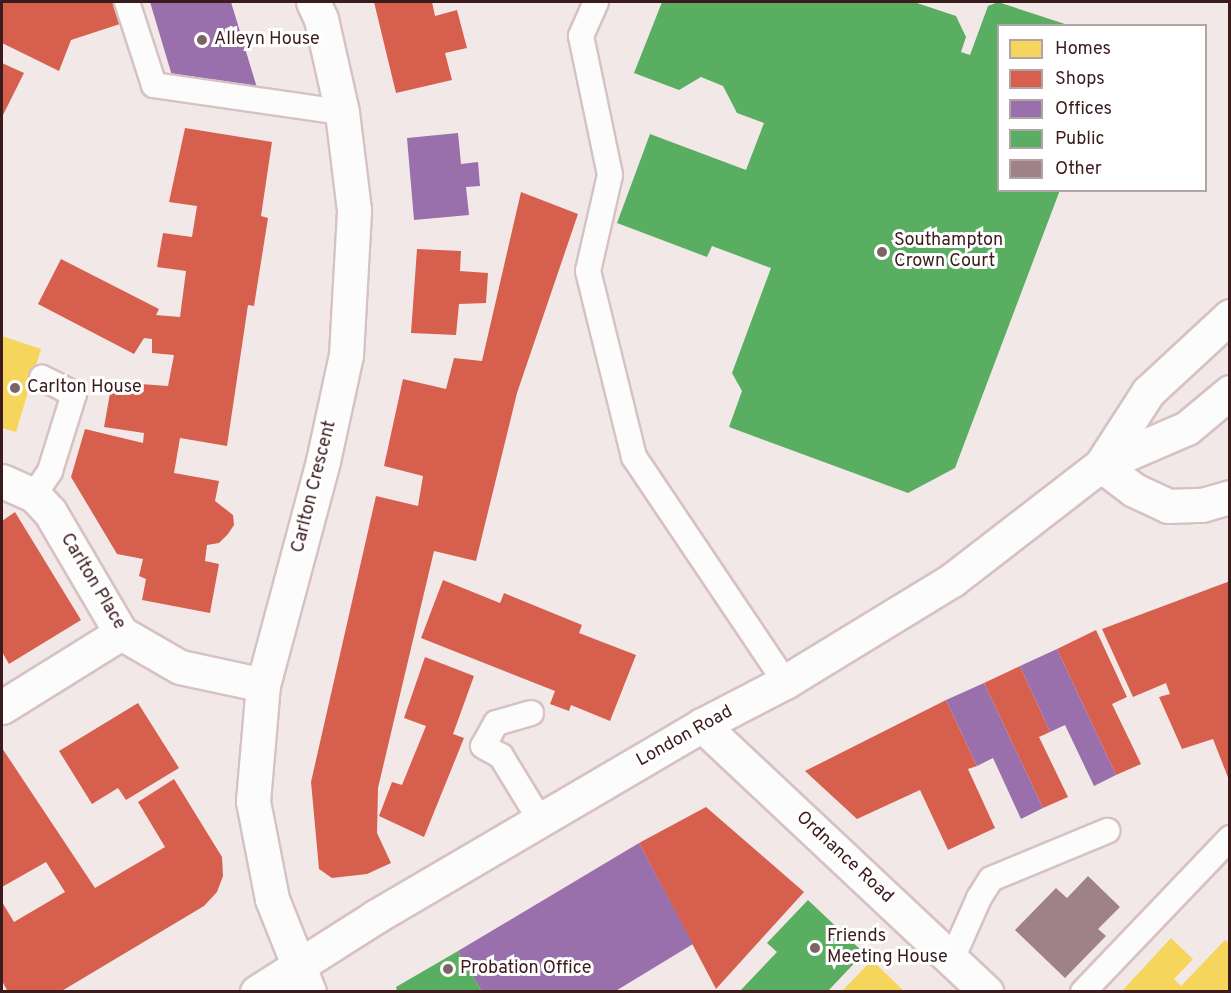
<!DOCTYPE html>
<html>
<head>
<meta charset="utf-8">
<style>
  body { margin:0 }
  #map { position:relative; width:1231px; height:993px; overflow:hidden; background:#f3e8e8; font-family:Overpass,sans-serif }
  div>[style] { position:absolute }
  .homes>* { inset:0; background:#f6d55c }
  .shops>* { inset:0; background:#d6604d }
  .offices>* { inset:0; background:#9970ab }
  .public>* { inset:0; background:#5aae61 }
  .building>* { inset:0; background:#9f8288 }
  .roads { filter:drop-shadow(2px 0 #d7c2c3) drop-shadow(-2px 0 #d7c2c3) drop-shadow(0 2px #d7c2c3) drop-shadow(0 -2px #d7c2c3) }
  .lane>* { height:24px; margin:-12px; padding:0 12px; transform-origin:12px; border-radius:12px; background:#fdfcfc }
  .street>* { height:33px; margin:-16.5px; padding:0 16.5px; transform-origin:16.5px; border-radius:16.5px; background:#fdfcfc }
  .secondary>* { height:33px; margin:-16.5px; padding:0 16.5px; transform-origin:16.5px; border-radius:16.5px; background:#fdfcfc }
  .dots>* { width:16px; height:16px; translate:-50% -50%; box-sizing:border-box; border:3px solid #fff; border-radius:50% }
  span { translate:-50% -50%; white-space:nowrap; text-align:center; line-height:1.15; -webkit-text-stroke:6px #fff; paint-order:stroke }
  .poi-label { font-size:18px; color:#3c1b1d }
  .left { translate:0 -50%; text-align:left }
  .street-label { font-size:18px; color:#3c1b1d }
  .frame { position:absolute; inset:0; border:3px solid #3c1b1d; pointer-events:none }
  .legend { position:absolute; left:997px; top:24px; width:210px; height:168px; box-sizing:border-box; background:#fff; border:2px solid #b1a4a5; margin:0; padding:8px 10px; list-style:none; font-size:18px; color:#3c1b1d }
  .legend li { display:flex; align-items:center; gap:12px; height:30px }
  .legend b { width:30px; border:2px solid #b1a4a5 }
</style>
</head>
<body>
<div id="map">
  <div class="homes">
    <div style="clip-path:polygon(2px 336px,41px 349px,16px 432px,2px 428px)"></div>
    <div style="clip-path:polygon(1171px 938px,1193px 959px,1174px 979px,1181px 986px,1225px 940px,1230px 944px,1230px 992px,1121px 992px)"></div>
    <div style="clip-path:polygon(872px 960px,905px 992px,841px 992px)"></div>
  </div>
  <div class="shops">
    <div style="clip-path:polygon(2px 2px,116px 2px,123px 23px,71px 40px,59px 71px,2px 43px)"></div>
    <div style="clip-path:polygon(374px 2px,432px 2px,435px 16px,457px 10px,467px 48px,445px 53px,452px 80px,396px 93px)"></div>
    <div style="clip-path:polygon(2px 63px,24px 73px,2px 117px)"></div>
    <div style="clip-path:polygon(185px 128px,272px 142px,261px 216px,268px 218px,254px 306px,248px 305px,227px 446px,180px 438px,174px 473px,219px 481px,215px 501px,233px 515px,234px 525px,228px 534px,219px 543px,207px 545px,205px 561px,219px 564px,210px 613px,142px 600px,146px 579px,139px 576px,143px 559px,117px 554px,71px 477px,85px 429px,143px 443px,144px 433px,104px 427px,112px 382px,168px 386px,174px 355px,152px 353px,152px 339px,144px 338px,134px 354px,38px 304px,61px 259px,159px 309px,156px 315px,180px 317px,186px 271px,157px 267px,163px 233px,192px 237px,197px 206px,169px 202px)"></div>
    <div style="clip-path:polygon(521px 192px,578px 214px,517px 393px,476px 561px,434px 551px,378px 788px,377px 833px,391px 863px,367px 874px,332px 878px,319px 869px,311px 782px,376px 496px,418px 506px,423px 476px,384px 466px,403px 379px,446px 389px,454px 358px,482px 361px)"></div>
    <div style="clip-path:polygon(417px 249px,461px 251px,460px 271px,488px 273px,486px 303px,459px 304px,456px 335px,411px 333px)"></div>
    <div style="clip-path:polygon(15px 512px,81px 620px,9px 664px,2px 652px,2px 521px)"></div>
    <div style="clip-path:polygon(443px 580px,500px 603px,504px 593px,582px 625px,579px 633px,636px 655px,610px 721px,571px 705px,569px 711px,550px 704px,555px 691px,421px 638px)"></div>
    <div style="clip-path:polygon(1230px 581px,1230px 780px,1229px 780px,1213px 739px,1182px 749px,1159px 697px,1170px 694px,1166px 683px,1133px 697px,1102px 629px)"></div>
    <div style="clip-path:polygon(1096px 630px,1127px 697px,1112px 704px,1141px 764px,1116px 775px,1057px 649px)"></div>
    <div style="clip-path:polygon(425px 657px,474px 676px,453px 734px,464px 738px,424px 837px,379px 816px,392px 782px,402px 785px,426px 726px,404px 718px)"></div>
    <div style="clip-path:polygon(1020px 666px,1050px 732px,1039px 737px,1068px 797px,1043px 808px,984px 683px)"></div>
    <div style="clip-path:polygon(946px 700px,977px 766px,968px 769px,995px 828px,948px 850px,920px 790px,857px 819px,805px 771px)"></div>
    <div style="clip-path:polygon(138px 703px,179px 768px,126px 800px,118px 788px,92px 804px,59px 751px)"></div>
    <div style="clip-path:polygon(2px 748px,95px 888px,165px 847px,138px 802px,174px 779px,222px 857px,223px 876px,217px 892px,204px 906px,60px 992px,8px 992px,2px 981px,2px 902px,14px 922px,65px 892px,46px 862px,2px 887px)"></div>
    <div style="clip-path:polygon(706px 807px,804px 892px,716px 989px,639px 843px)"></div>
  </div>
  <div class="offices">
    <div style="clip-path:polygon(150px 2px,231px 2px,258px 91px,173px 79px)"></div>
    <div style="clip-path:polygon(458px 133px,461px 164px,478px 162px,480px 186px,466px 187px,469px 215px,414px 220px,407px 138px)"></div>
    <div style="clip-path:polygon(1057px 649px,1116px 775px,1094px 786px,1065px 725px,1050px 732px,1020px 666px)"></div>
    <div style="clip-path:polygon(984px 683px,1043px 808px,1021px 819px,993px 758px,977px 766px,946px 700px)"></div>
    <div style="clip-path:polygon(639px 843px,693px 944px,614px 992px,482px 992px,458px 951px)"></div>
  </div>
  <div class="public">
    <div style="clip-path:polygon(662px 2px,914px 2px,956px 16px,966px 37px,961px 52px,970px 55px,988px 6px,998px 2px,1068px 25px,998px 26px,998px 190px,1060px 190px,955px 468px,908px 493px,729px 427px,742px 391px,732px 373px,771px 268px,712px 246px,707px 257px,617px 223px,650px 134px,746px 170px,764px 123px,737px 113px,723px 86px,701px 77px,679px 90px,634px 73px)"></div>
    <div style="clip-path:polygon(808px 900px,864px 953px,827px 992px,739px 992px,777px 952px,767px 943px)"></div>
    <div style="clip-path:polygon(458px 951px,482px 992px,397px 992px,396px 987px)"></div>
  </div>
  <div class="building">
    <div style="clip-path:polygon(1088px 876px,1120px 907px,1098px 929px,1106px 936px,1065px 978px,1015px 930px,1056px 888px,1067px 898px)"></div>
  </div>
  <div class="roads">
    <div class="lane">
      <div style="left:127px;top:2px;width:87px;rotate:72deg"></div>
      <div style="left:154px;top:85px;width:190px;rotate:8.2deg"></div>
      <div style="left:596px;top:2px;width:37px;rotate:114deg"></div>
      <div style="left:581px;top:36px;width:142px;rotate:78.2deg"></div>
      <div style="left:610px;top:175px;width:98px;rotate:102.9deg"></div>
      <div style="left:588px;top:271px;width:192px;rotate:76.1deg"></div>
      <div style="left:634px;top:457px;width:271px;rotate:56.1deg"></div>
      <div style="left:34px;top:495px;width:29px;rotate:-56deg"></div>
      <div style="left:50px;top:471px;width:81px;rotate:-72.7deg"></div>
      <div style="left:74px;top:394px;width:36px;rotate:-153deg"></div>
      <div style="left:531px;top:713px;width:36px;rotate:164deg"></div>
      <div style="left:496px;top:723px;width:26px;rotate:119deg"></div>
      <div style="left:483px;top:746px;width:21px;rotate:29deg"></div>
      <div style="left:501px;top:756px;width:75px;rotate:58.6deg"></div>
      <div style="left:952px;top:959px;width:67px;rotate:-66.1deg"></div>
      <div style="left:979px;top:898px;width:22px;rotate:-58deg"></div>
      <div style="left:991px;top:879px;width:126px;rotate:-22.5deg"></div>
      <div style="left:1083px;top:992px;width:213px;rotate:-46.3deg"></div>
    </div>
    <div class="street">
      <div style="left:1101px;top:465px;width:41px;rotate:37.1deg"></div>
      <div style="left:1134px;top:490px;width:38px;rotate:25deg"></div>
      <div style="left:1168px;top:506px;width:34px;rotate:-2deg"></div>
      <div style="left:1202px;top:505px;width:29px;rotate:-16deg"></div>
      <div style="left:2px;top:481px;width:35px;rotate:24deg"></div>
      <div style="left:34px;top:495px;width:23px;rotate:47deg"></div>
      <div style="left:50px;top:512px;width:140px;rotate:59.6deg"></div>
      <div style="left:121px;top:633px;width:68px;rotate:30deg"></div>
      <div style="left:180px;top:667px;width:85px;rotate:12.2deg"></div>
      <div style="left:2px;top:707px;width:140px;rotate:-31.9deg"></div>
      <div style="left:702px;top:725px;width:390px;rotate:43.2deg"></div>
      <div style="left:309px;top:992px;width:100px;rotate:-111.7deg"></div>
      <div style="left:272px;top:899px;width:100px;rotate:-101deg"></div>
      <div style="left:253px;top:801px;width:116px;rotate:-85.1deg"></div>
      <div style="left:263px;top:685px;width:232px;rotate:-75deg"></div>
      <div style="left:323px;top:461px;width:108px;rotate:-77.8deg"></div>
      <div style="left:346px;top:355px;width:145px;rotate:-86.8deg"></div>
      <div style="left:354px;top:210px;width:99px;rotate:-97deg"></div>
      <div style="left:342px;top:112px;width:95px;rotate:-102.7deg"></div>
      <div style="left:321px;top:19px;width:19px;rotate:-115deg"></div>
    </div>
    <div class="secondary">
      <div style="left:1101px;top:465px;width:87px;rotate:-57.2deg"></div>
      <div style="left:1148px;top:392px;width:112px;rotate:-42.8deg"></div>
      <div style="left:257px;top:992px;width:140px;rotate:-32.4deg"></div>
      <div style="left:375px;top:917px;width:379px;rotate:-30.4deg"></div>
      <div style="left:702px;top:725px;width:93px;rotate:-27.4deg"></div>
      <div style="left:785px;top:682px;width:196px;rotate:-31.4deg"></div>
      <div style="left:952px;top:580px;width:188px;rotate:-37.7deg"></div>
      <div style="left:1101px;top:465px;width:94px;rotate:-23.3deg"></div>
      <div style="left:1187px;top:428px;width:56px;rotate:-39.9deg"></div>
    </div>
  </div>
  <div class="dots">
    <div style="left:202px;top:40px;background:#7c6364"></div>
    <div style="left:882px;top:252px;background:#7c6364"></div>
    <div style="left:15px;top:388px;background:#7c6364"></div>
    <div style="left:815px;top:948px;background:#7c6364"></div>
    <div style="left:448px;top:969px;background:#7c6364"></div>
  </div>
  <div class="poi-label">
    <span class="left" style="left:214px;top:40px">Alleyn House</span>
    <span class="left" style="left:894px;top:252px">Southampton<br>Crown Court</span>
    <span class="left" style="left:27px;top:388px">Carlton House</span>
    <span class="left" style="left:827px;top:948px">Friends<br>Meeting House</span>
    <span class="left" style="left:460px;top:969px">Probation Office</span>
  </div>
  <div class="street-label">
    <span style="left:315px;top:487px;rotate:-76deg">Carlton Crescent</span>
    <span style="left:92px;top:582px;rotate:59deg">Carlton Place</span>
    <span style="left:685px;top:737px;rotate:-29deg">London Road</span>
    <span style="left:844px;top:858px;rotate:43deg">Ordnance Road</span>
  </div>
  <div class="frame"></div>
  <ul class="legend">
  <li><b style="height:16px;background:#f6d55c"></b>Homes</li>
  <li><b style="height:16px;background:#d6604d"></b>Shops</li>
  <li><b style="height:16px;background:#9970ab"></b>Offices</li>
  <li><b style="height:16px;background:#5aae61"></b>Public</li>
  <li><b style="height:16px;background:#9f8288"></b>Other</li>
  </ul>
</div>
</body>
</html>
